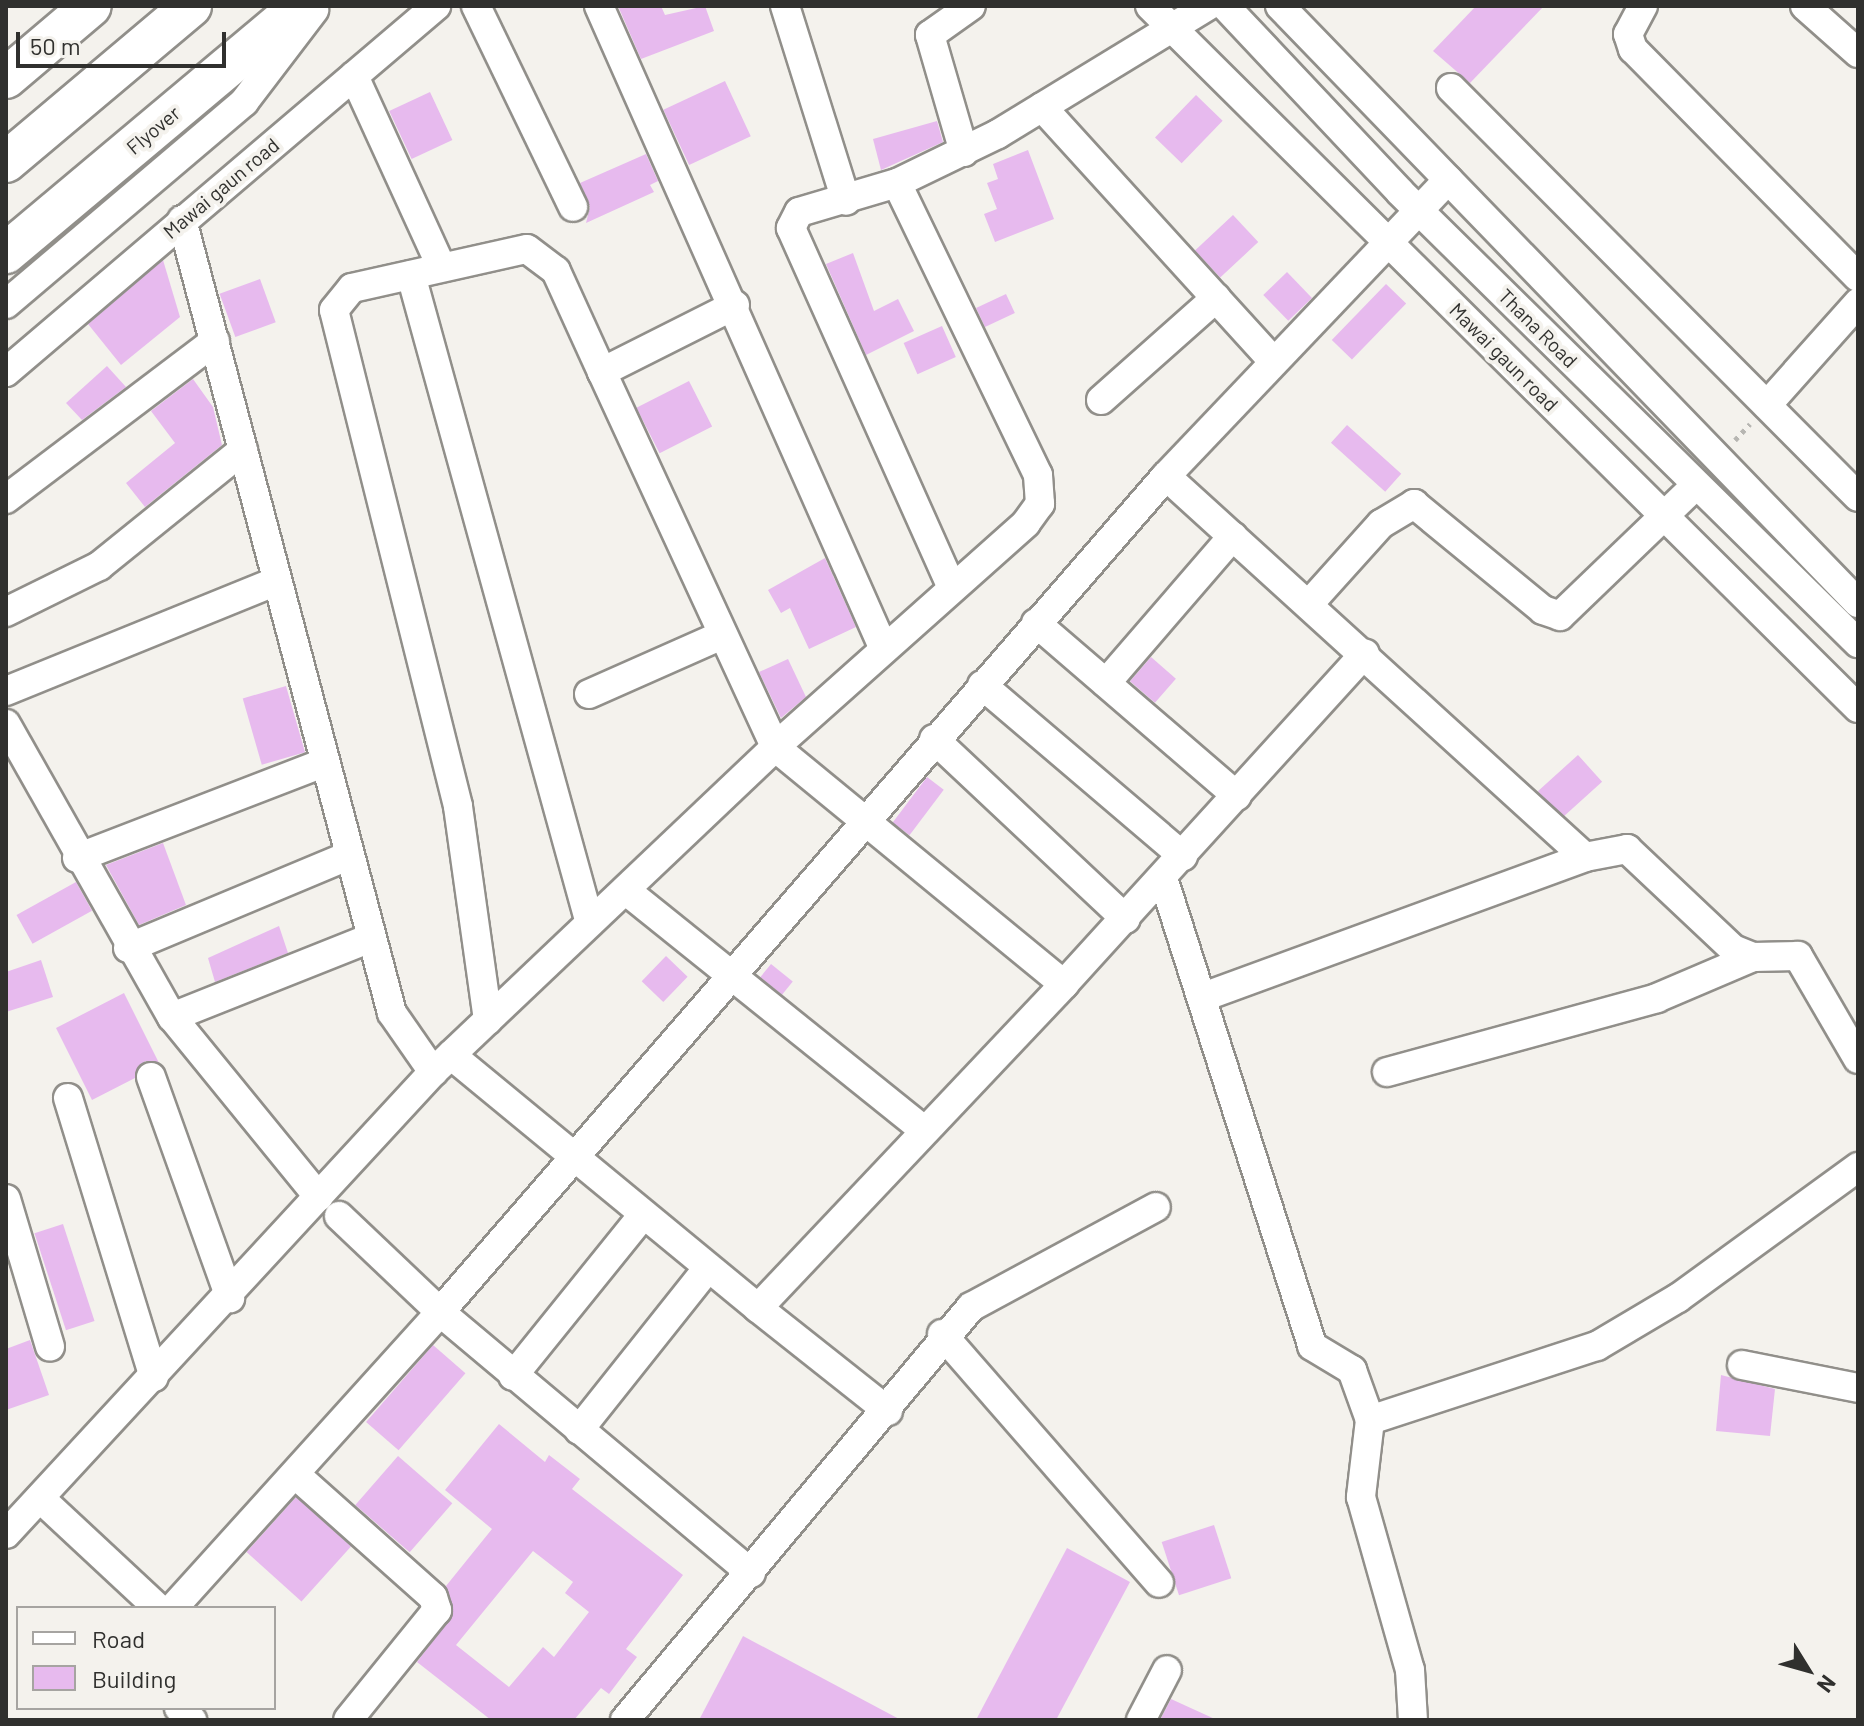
<!DOCTYPE html>
<html>
<head>
<meta charset="utf-8">
<style>
  body { margin:0 }
  #map { position:relative; width:1864px; height:1726px; overflow:hidden; background:#f4f2ed; font-family:Barlow,sans-serif }
  div>[style] { position:absolute }
  .building>* { inset:0; background:#e7baee; transform-origin:0 0 }
  .path>* { height:5px; margin-top:-2.5px; transform-origin:0; background:repeating-linear-gradient(90deg,#b7b6b2 0 4px,transparent 0 10px) }
  .roads { filter:drop-shadow(2px 0 #918f8a) drop-shadow(-2px 0 #918f8a) drop-shadow(0 2px #918f8a) drop-shadow(0 -2px #918f8a) }
  .minor>* { height:28px; margin:-14px; padding:0 14px; transform-origin:14px; border-radius:14px; background:#fff }
  .highway>* { height:40px; margin:-20px; padding:0 20px; transform-origin:20px; border-radius:20px; background:#fff }
  span { translate:-50% -50%; white-space:nowrap; text-align:center; line-height:1.15; -webkit-text-stroke:8px #f4f2ed; paint-order:stroke }
  .street-label { font-size:20px; color:#30302e }
  .frame { position:absolute; inset:0; border:8px solid #30302e; pointer-events:none }
  .legend { position:absolute; left:16px; top:1606px; width:260px; height:104px; box-sizing:border-box; background:#f4f2ed; border:2px solid #a6a4a1; margin:0; padding:10px 14px; list-style:none; font-size:24px; color:#30302e }
  .legend li { display:flex; align-items:center; gap:16px; height:40px }
  .legend b { width:40px; border:2px solid #a6a4a1 }
  .north { position:absolute; left:1768px; top:1630px; width:80px; height:80px; -webkit-text-stroke:6px #f4f2ed; paint-order:stroke; rotate:127deg; font-size:22px; font-weight:700; line-height:32px; text-align:center; color:#30302e }
  .north::after { content:''; display:block; margin:auto; width:28px; height:36px; background:#30302e; clip-path:polygon(50% 0,100% 100%,50% 72%,0 100%) }
  .scale { position:absolute; left:16px; top:32px; width:210px; height:36px; box-sizing:border-box; border:4px solid #30302e; border-top:0; padding-left:10px; font-size:24px; line-height:28px; white-space:nowrap; color:#30302e; -webkit-text-stroke:6px #f4f2ed; paint-order:stroke }
</style>
</head>
<body>
<div id="map">
  <div class="building">
    <div style="clip-path:polygon(618px 6px,661px 6px,665px 15px,705px 6px,714px 31px,641px 59px)"></div>
    <div style="clip-path:polygon(1476px 6px,1544px 6px,1470px 83px,1433px 51px)"></div>
    <div style="left:725px;top:81px;width:61px;height:68px;rotate:65deg"></div>
    <div style="left:430px;top:92px;width:53px;height:45px;rotate:65deg"></div>
    <div style="left:1196px;top:95px;width:37px;height:59px;rotate:44deg"></div>
    <div style="clip-path:polygon(937px 121px,943px 142px,881px 170px,873px 139px)"></div>
    <div style="clip-path:polygon(1028px 150px,1054px 219px,995px 242px,984px 214px,997px 209px,987px 183px,998px 179px,993px 164px)"></div>
    <div style="clip-path:polygon(646px 154px,658px 181px,650px 185px,654px 192px,586px 223px,590px 207px,580px 183px)"></div>
    <div style="left:1233px;top:215px;width:37px;height:52px;rotate:47deg"></div>
    <div style="clip-path:polygon(853px 253px,874px 311px,898px 299px,914px 331px,866px 355px,826px 264px)"></div>
    <div style="clip-path:polygon(163px 260px,180px 317px,121px 365px,88px 324px)"></div>
    <div style="left:1287px;top:272px;width:36px;height:33px;rotate:46deg"></div>
    <div style="left:260px;top:279px;width:46px;height:43px;rotate:70deg"></div>
    <div style="left:1386px;top:284px;width:28px;height:78px;rotate:44deg"></div>
    <div style="left:1006px;top:294px;width:21px;height:33px;rotate:65deg"></div>
    <div style="left:942px;top:326px;width:34px;height:42px;rotate:66deg"></div>
    <div style="clip-path:polygon(107px 366px,126px 387px,82px 420px,66px 403px)"></div>
    <div style="clip-path:polygon(193px 379px,213px 407px,222px 445px,145px 507px,126px 483px,175px 443px,151px 411px)"></div>
    <div style="left:689px;top:381px;width:51px;height:59px;rotate:63deg"></div>
    <div style="left:1347px;top:425px;width:73px;height:24px;rotate:42deg"></div>
    <div style="clip-path:polygon(825px 558px,856px 627px,809px 649px,790px 608px,781px 613px,768px 590px)"></div>
    <div style="left:1151px;top:657px;width:33px;height:32px;rotate:41deg"></div>
    <div style="clip-path:polygon(788px 659px,806px 697px,781px 718px,759px 672px)"></div>
    <div style="left:286px;top:686px;width:69px;height:45px;rotate:74deg"></div>
    <div style="left:1578px;top:755px;width:36px;height:54px;rotate:48deg"></div>
    <div style="left:927px;top:777px;width:21px;height:57px;rotate:37deg"></div>
    <div style="clip-path:polygon(163px 843px,186px 905px,139px 925px,106px 865px)"></div>
    <div style="left:76px;top:882px;width:33px;height:68px;rotate:61deg"></div>
    <div style="clip-path:polygon(279px 926px,288px 953px,215px 982px,208px 958px)"></div>
    <div style="left:666px;top:956px;width:30px;height:35px;rotate:44deg"></div>
    <div style="clip-path:polygon(41px 960px,53px 997px,6px 1012px,6px 972px)"></div>
    <div style="left:771px;top:964px;width:28px;height:17px;rotate:39deg"></div>
    <div style="clip-path:polygon(124px 993px,159px 1063px,145px 1061px,135px 1078px,92px 1100px,56px 1028px)"></div>
    <div style="left:63px;top:1224px;width:102px;height:30px;rotate:72deg"></div>
    <div style="clip-path:polygon(30px 1340px,49px 1395px,6px 1410px,6px 1349px)"></div>
    <div style="left:433px;top:1345px;width:43px;height:102px;rotate:41deg"></div>
    <div style="clip-path:polygon(1721px 1375px,1775px 1389px,1770px 1436px,1716px 1431px)"></div>
    <div style="clip-path:polygon(evenodd,499px 1424px,545px 1462px,549px 1455px,580px 1479px,572px 1489px,683px 1575px,626px 1649px,637px 1657px,609px 1694px,601px 1688px,574px 1720px,491px 1720px,417px 1662px,453px 1614px,446px 1586px,492px 1529px,445px 1490px,499px 1424px,533px 1551px,573px 1582px,565px 1593px,589px 1612px,554px 1657px,543px 1647px,509px 1687px,456px 1645px,533px 1551px)"></div>
    <div style="left:398px;top:1456px;width:72px;height:65px;rotate:41deg"></div>
    <div style="left:296px;top:1497px;width:74px;height:74px;rotate:42deg"></div>
    <div style="left:1214px;top:1525px;width:56px;height:55px;rotate:72deg"></div>
    <div style="clip-path:polygon(1067px 1548px,1130px 1582px,1056px 1720px,976px 1720px)"></div>
    <div style="clip-path:polygon(743px 1636px,901px 1720px,699px 1720px)"></div>
    <div style="clip-path:polygon(1171px 1699px,1217px 1720px,1160px 1720px)"></div>
  </div>
  <div class="path">
    <div style="left:1735px;top:440px;width:22px;rotate:-47deg"></div>
  </div>
  <div class="roads">
    <div class="minor">
      <div style="left:476px;top:6px;width:223px;rotate:64.2deg"></div>
      <div style="left:599px;top:6px;width:703px;rotate:66.1deg"></div>
      <div style="left:785px;top:6px;width:204px;rotate:72.6deg"></div>
      <div style="left:1150px;top:6px;width:997px;rotate:44.76deg"></div>
      <div style="left:1225px;top:6px;width:255px;rotate:46.7deg"></div>
      <div style="left:1400px;top:192px;width:643px;rotate:44.56deg"></div>
      <div style="left:1280px;top:6px;width:831px;rotate:45.93deg"></div>
      <div style="left:1643px;top:6px;width:32px;rotate:118deg"></div>
      <div style="left:1628px;top:34px;width:16px;rotate:72deg"></div>
      <div style="left:1633px;top:49px;width:320px;rotate:45.4deg"></div>
      <div style="left:1805px;top:6px;width:71px;rotate:41.6deg"></div>
      <div style="left:354px;top:76px;width:209px;rotate:65.4deg"></div>
      <div style="left:1451px;top:88px;width:577px;rotate:45.14deg"></div>
      <div style="left:1042px;top:107px;width:342px;rotate:47.7deg"></div>
      <div style="left:964px;top:152px;width:122px;rotate:-106.2deg"></div>
      <div style="left:930px;top:35px;width:50px;rotate:-35.3deg"></div>
      <div style="left:897px;top:183px;width:102px;rotate:163.5deg"></div>
      <div style="left:799px;top:212px;width:18px;rotate:117deg"></div>
      <div style="left:791px;top:228px;width:394px;rotate:65.9deg"></div>
      <div style="left:182px;top:220px;width:820px;rotate:75.17deg"></div>
      <div style="left:392px;top:1013px;width:72px;rotate:55.2deg"></div>
      <div style="left:411px;top:275px;width:669px;rotate:74.57deg"></div>
      <div style="left:6px;top:304px;width:312px;rotate:-40.3deg"></div>
      <div style="left:244px;top:102px;width:116px;rotate:-52.7deg"></div>
      <div style="left:735px;top:305px;width:149px;rotate:153.3deg"></div>
      <div style="left:602px;top:372px;width:413px;rotate:65.2deg"></div>
      <div style="left:775px;top:747px;width:374px;rotate:39.4deg"></div>
      <div style="left:1064px;top:984px;width:447px;rotate:-47.7deg"></div>
      <div style="left:6px;top:372px;width:565px;rotate:-40.4deg"></div>
      <div style="left:1101px;top:400px;width:154px;rotate:-41.6deg"></div>
      <div style="left:1767px;top:405px;width:137px;rotate:-48.3deg"></div>
      <div style="left:1166px;top:476px;width:566px;rotate:42.28deg"></div>
      <div style="left:1585px;top:857px;width:43px;rotate:-10.8deg"></div>
      <div style="left:1627px;top:849px;width:146px;rotate:43.3deg"></div>
      <div style="left:1733px;top:949px;width:22px;rotate:22deg"></div>
      <div style="left:1753px;top:957px;width:45px;rotate:-1.3deg"></div>
      <div style="left:1798px;top:956px;width:119px;rotate:59.8deg"></div>
      <div style="left:6px;top:499px;width:262px;rotate:-37.1deg"></div>
      <div style="left:1309px;top:604px;width:108px;rotate:-48deg"></div>
      <div style="left:1381px;top:524px;width:39px;rotate:-31deg"></div>
      <div style="left:1414px;top:504px;width:167px;rotate:39.4deg"></div>
      <div style="left:1543px;top:610px;width:18px;rotate:19deg"></div>
      <div style="left:1560px;top:616px;width:189px;rotate:-43.9deg"></div>
      <div style="left:6px;top:612px;width:104px;rotate:-26.3deg"></div>
      <div style="left:99px;top:566px;width:185px;rotate:-38.9deg"></div>
      <div style="left:1036px;top:623px;width:265px;rotate:40.7deg"></div>
      <div style="left:1106px;top:683px;width:194px;rotate:-49.2deg"></div>
      <div style="left:982px;top:685px;width:264px;rotate:40.4deg"></div>
      <div style="left:6px;top:691px;width:290px;rotate:-22.1deg"></div>
      <div style="left:589px;top:694px;width:145px;rotate:-23.9deg"></div>
      <div style="left:6px;top:724px;width:337px;rotate:60.5deg"></div>
      <div style="left:172px;top:1017px;width:232px;rotate:50.8deg"></div>
      <div style="left:934px;top:739px;width:263px;rotate:43.2deg"></div>
      <div style="left:77px;top:858px;width:264px;rotate:-21.1deg"></div>
      <div style="left:1163px;top:878px;width:491px;rotate:72.3deg"></div>
      <div style="left:1312px;top:1346px;width:47px;rotate:31deg"></div>
      <div style="left:1352px;top:1370px;width:53px;rotate:70.2deg"></div>
      <div style="left:1370px;top:1420px;width:78px;rotate:96.7deg"></div>
      <div style="left:1361px;top:1497px;width:180px;rotate:74.2deg"></div>
      <div style="left:1410px;top:1670px;width:50px;rotate:86.6deg"></div>
      <div style="left:634px;top:897px;width:372px;rotate:38.8deg"></div>
      <div style="left:128px;top:948px;width:238px;rotate:-22.7deg"></div>
      <div style="left:1203px;top:997px;width:407px;rotate:-20.1deg"></div>
      <div style="left:172px;top:1017px;width:214px;rotate:-21.7deg"></div>
      <div style="left:488px;top:1020px;width:216px;rotate:-98deg"></div>
      <div style="left:458px;top:806px;width:511px;rotate:-104.04deg"></div>
      <div style="left:334px;top:310px;width:28px;rotate:-51deg"></div>
      <div style="left:352px;top:288px;width:179px;rotate:-12.6deg"></div>
      <div style="left:527px;top:249px;width:36px;rotate:37deg"></div>
      <div style="left:556px;top:271px;width:111px;rotate:65.5deg"></div>
      <div style="left:451px;top:1055px;width:398px;rotate:39.5deg"></div>
      <div style="left:1387px;top:1072px;width:280px;rotate:-15.3deg"></div>
      <div style="left:1657px;top:998px;width:104px;rotate:-23.1deg"></div>
      <div style="left:151px;top:1077px;width:235px;rotate:70.3deg"></div>
      <div style="left:68px;top:1098px;width:292px;rotate:72.9deg"></div>
      <div style="left:6px;top:1199px;width:154px;rotate:73.4deg"></div>
      <div style="left:339px;top:1216px;width:139px;rotate:43.5deg"></div>
      <div style="left:440px;top:1312px;width:406px;rotate:40deg"></div>
      <div style="left:942px;top:1334px;width:330px;rotate:48.9deg"></div>
      <div style="left:1742px;top:1365px;width:118px;rotate:11.2deg"></div>
      <div style="left:513px;top:1376px;width:207px;rotate:-51.1deg"></div>
      <div style="left:888px;top:1411px;width:166px;rotate:-141.6deg"></div>
      <div style="left:758px;top:1308px;width:446px;rotate:-46.6deg"></div>
      <div style="left:1370px;top:1420px;width:239px;rotate:-18.1deg"></div>
      <div style="left:1597px;top:1346px;width:94px;rotate:-30.7deg"></div>
      <div style="left:1678px;top:1298px;width:223px;rotate:-36deg"></div>
      <div style="left:579px;top:1430px;width:207px;rotate:-51.5deg"></div>
      <div style="left:296px;top:1475px;width:183px;rotate:41.7deg"></div>
      <div style="left:433px;top:1597px;width:14px;rotate:73deg"></div>
      <div style="left:437px;top:1610px;width:141px;rotate:129deg"></div>
      <div style="left:40px;top:1498px;width:161px;rotate:43deg"></div>
      <div style="left:6px;top:1534px;width:629px;rotate:-47.25deg"></div>
      <div style="left:433px;top:1072px;width:472px;rotate:-43.5deg"></div>
      <div style="left:775px;top:747px;width:336px;rotate:-41.7deg"></div>
      <div style="left:1026px;top:523px;width:24px;rotate:-54deg"></div>
      <div style="left:1040px;top:504px;width:29px;rotate:-94deg"></div>
      <div style="left:1038px;top:475px;width:324px;rotate:-115.8deg"></div>
      <div style="left:897px;top:183px;width:112px;rotate:-25.9deg"></div>
      <div style="left:998px;top:134px;width:246px;rotate:-31.4deg"></div>
      <div style="left:173px;top:1608px;width:399px;rotate:-47.9deg"></div>
      <div style="left:440px;top:1312px;width:1107px;rotate:-49.03deg"></div>
      <div style="left:1166px;top:476px;width:409px;rotate:-46.4deg"></div>
      <div style="left:179px;top:1708px;width:18px;rotate:43deg"></div>
      <div style="left:625px;top:1720px;width:539px;rotate:-50.04deg"></div>
      <div style="left:971px;top:1307px;width:210px;rotate:-28.4deg"></div>
      <div style="left:1141px;top:1720px;width:56px;rotate:-62.5deg"></div>
    </div>
    <div class="highway">
      <div style="left:6px;top:78px;width:111px;rotate:-40.3deg"></div>
      <div style="left:6px;top:162px;width:242px;rotate:-40.1deg"></div>
      <div style="left:6px;top:253px;width:384px;rotate:-40deg"></div>
    </div>
  </div>
  <div class="street-label">
    <span style="left:153px;top:130px;rotate:-40deg">Flyover</span>
    <span style="left:221px;top:188px;rotate:-40deg">Mawai gaun road</span>
    <span style="left:1538px;top:328px;rotate:45deg">Thana Road</span>
    <span style="left:1504px;top:357px;rotate:45deg">Mawai gaun road</span>
  </div>
  <div class="frame"></div>
  <ul class="legend">
  <li><b style="height:10px;background:#fff"></b>Road</li>
  <li><b style="height:22px;background:#e7baee"></b>Building</li>
  </ul>
  <div class="north">N</div>
  <div class="scale">50 m</div>
</div>
</body>
</html>
